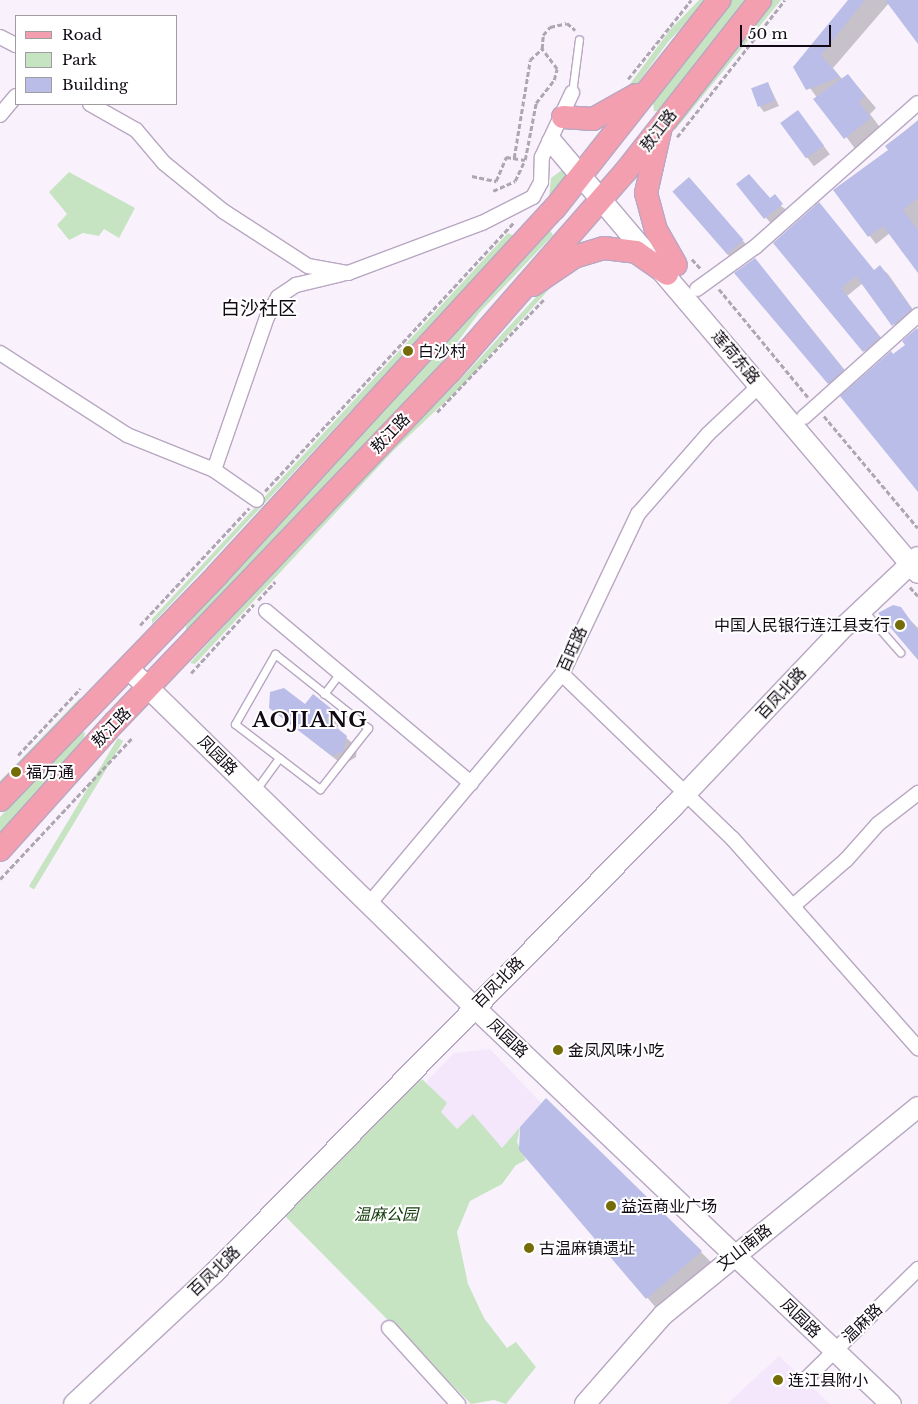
<!DOCTYPE html>
<html>
<head>
<meta charset="utf-8">
<style>
  body { margin:0 }
  #map { position:relative; width:918px; height:1404px; overflow:hidden; background:#f9f2fd; font-family:"Libre Baskerville","Noto Sans SC",serif }
  div>[style] { position:absolute }
  .built>* { inset:0; background:#f4e6fb }
  .green>* { inset:0; background:#c6e4c1; transform-origin:0 0 }
  .shadow>* { inset:0; background:#0003; transform-origin:0 0 }
  .building>* { inset:0; background:#b9bde7; transform-origin:0 0 }
  .path>* { height:2.5px; margin-top:-1.25px; transform-origin:0; background:repeating-linear-gradient(90deg,#aea7b2 0 5px,transparent 0 7.5px) }
  .roads { filter:drop-shadow(1px 0 #b8a7c2) drop-shadow(-1px 0 #b8a7c2) drop-shadow(0 1px #b8a7c2) drop-shadow(0 -1px #b8a7c2) }
  .lane>* { height:7px; margin:-3.5px; padding:0 3.5px; transform-origin:3.5px; border-radius:3.5px; background:#fff }
  .street>* { height:14px; margin:-7px; padding:0 7px; transform-origin:7px; border-radius:7px; background:#fff }
  .secondary>* { height:20px; margin:-10px; padding:0 10px; transform-origin:10px; border-radius:10px; background:#fff }
  .primary>* { height:22px; margin:-11px; padding:0 11px; transform-origin:11px; border-radius:11px; background:#f49faf }
  .dots>* { width:14px; height:14px; translate:-50% -50%; box-sizing:border-box; border:2px solid #fff; border-radius:50% }
  span { translate:-50% -50%; white-space:nowrap; text-align:center; line-height:1.15; -webkit-text-stroke:4px #fff; paint-order:stroke }
  .street-label { font-size:16px; color:#110a14 }
  .poi-label { font-size:16px; color:#110a14 }
  .left { translate:0 -50%; text-align:left }
  .right { translate:-100% -50%; text-align:right }
  .park-label { font-size:16px; color:#103908; font-style:italic }
  .quarter-label { font-size:19px; color:#110a14 }
  .district-label { font-size:21px; color:#110a14; font-weight:700; letter-spacing:1px }
  .legend { position:absolute; left:15px; top:15px; width:162px; height:90px; box-sizing:border-box; background:#fff; border:1px solid #a09da1; margin:0; padding:6px 9px; list-style:none; font-size:15px; color:#110a14 }
  .legend li { display:flex; align-items:center; gap:10px; height:25px }
  .legend b { width:25px; border:1px solid #a09da1 }
  .scale { position:absolute; left:740px; top:25px; width:91px; height:22px; box-sizing:border-box; border:2px solid #110a14; border-top:0; padding-left:6px; font-size:15px; line-height:18px; white-space:nowrap; color:#110a14; -webkit-text-stroke:4px #fff; paint-order:stroke }
</style>
</head>
<body>
<div id="map">
  <div class="built">
    <div style="clip-path:polygon(490px 1049px,541px 1103px,502px 1148px,457px 1129px,441px 1112px,427px 1081px,454px 1053px)"></div>
    <div style="clip-path:polygon(779px 1356px,830px 1404px,727px 1404px)"></div>
  </div>
  <div class="green">
    <div style="clip-path:polygon(699px 0,708px 0,668px 42px,629px 95px,624px 92px,670px 30px)"></div>
    <div style="clip-path:polygon(731px 0,749px 0,660px 111px,654px 111px,653px 101px)"></div>
    <div style="clip-path:polygon(771px 0,781px 0,675px 130px,672px 125px)"></div>
    <div style="clip-path:polygon(566px 167px,568px 176px,549px 198px,551px 178px)"></div>
    <div style="clip-path:polygon(69px 172px,135px 208px,119px 238px,104px 229px,99px 236px,83px 233px,69px 240px,57px 225px,67px 214px,49px 192px)"></div>
    <div style="clip-path:polygon(549px 229px,553px 235px,479px 313px,444px 360px,186px 633px,186px 626px,258px 541px)"></div>
    <div style="clip-path:polygon(508px 233px,514px 236px,152px 624px,152px 619px)"></div>
    <div style="clip-path:polygon(557px 274px,560px 277px,464px 384px,394px 450px,195px 664px,190px 663px,392px 442px,459px 381px)"></div>
    <div style="clip-path:polygon(80px 698px,82px 700px,0 789px,0 781px)"></div>
    <div style="clip-path:polygon(85px 732px,84px 738px,0 836px,0 817px,79px 733px)"></div>
    <div style="left:118px;top:738px;width:6px;height:173px;rotate:31deg"></div>
    <div style="clip-path:polygon(422px 1079px,447px 1103px,441px 1112px,457px 1129px,473px 1114px,502px 1148px,520px 1127px,517px 1142px,526px 1160px,516px 1165px,502px 1184px,470px 1201px,457px 1232px,468px 1284px,484px 1318px,507px 1348px,516px 1342px,536px 1367px,506px 1404px,494px 1400px,471px 1404px,281px 1212px)"></div>
  </div>
  <div class="shadow">
    <div style="clip-path:polygon(849px 0,918px 0,918px 42px,889px 3px,833px 68px,842px 79px,848px 75px,876px 108px,870px 114px,882px 130px,856px 150px,795px 68px)"></div>
    <div style="clip-path:polygon(768px 83px,779px 106px,764px 112px,760px 107px)"></div>
    <div style="left:798px;top:112px;width:53px;height:20px;rotate:53deg"></div>
    <div style="clip-path:polygon(918px 120px,918px 270px,890px 233px,876px 244px,835px 191px,890px 150px,887px 146px)"></div>
    <div style="clip-path:polygon(749px 175px,770px 199px,790px 212px,773px 226px,738px 185px)"></div>
    <div style="clip-path:polygon(696px 186px,750px 249px,734px 261px,727px 254px)"></div>
    <div style="clip-path:polygon(819px 204px,874px 271px,880px 267px,888px 274px,918px 317px,901px 333px,863px 283px,847px 296px,887px 345px,871px 359px,775px 243px)"></div>
    <div style="clip-path:polygon(755px 259px,852px 379px,838px 392px,829px 383px)"></div>
    <div style="clip-path:polygon(908px 618px,918px 628px,918px 658px)"></div>
    <div style="clip-path:polygon(306px 706px,333px 710px,343px 721px,336px 729px,357px 747px,356px 757px,343px 765px,270px 708px)"></div>
    <div style="clip-path:polygon(546px 1100px,711px 1262px,657px 1309px,520px 1149px)"></div>
  </div>
  <div class="building">
    <div style="clip-path:polygon(848px 0,865px 0,821px 55px,840px 77px,806px 90px,793px 67px)"></div>
    <div style="clip-path:polygon(885px 0,918px 0,918px 44px)"></div>
    <div style="clip-path:polygon(848px 74px,865px 96px,859px 102px,871px 118px,844px 139px,813px 99px)"></div>
    <div style="left:768px;top:82px;width:20px;height:18px;rotate:70deg"></div>
    <div style="left:798px;top:110px;width:44px;height:22px;rotate:54deg"></div>
    <div style="clip-path:polygon(918px 121px,918px 198px,903px 210px,918px 230px,918px 273px,883px 226px,868px 237px,833px 190px,888px 150px,885px 146px)"></div>
    <div style="clip-path:polygon(749px 174px,770px 198px,775px 194px,783px 204px,764px 219px,736px 184px)"></div>
    <div style="left:689px;top:177px;width:83px;height:22px;rotate:49deg"></div>
    <div style="clip-path:polygon(819px 202px,874px 270px,880px 265px,912px 309px,892px 326px,856px 276px,841px 288px,880px 337px,863px 352px,773px 243px)"></div>
    <div style="clip-path:polygon(755px 258px,844px 370px,828px 384px,734px 273px)"></div>
    <div style="clip-path:polygon(917px 328px,918px 330px,918px 492px,840px 396px,891px 351px,893px 354px,905px 345px,902px 341px)"></div>
    <div style="clip-path:polygon(893px 605px,901px 607px,918px 631px,918px 660px,878px 613px)"></div>
    <div style="clip-path:polygon(284px 688px,305px 704px,313px 694px,333px 710px,326px 719px,347px 736px,343px 751px,332px 756px,269px 708px,270px 692px)"></div>
    <div style="clip-path:polygon(546px 1098px,702px 1251px,646px 1299px,519px 1150px,520px 1127px)"></div>
  </div>
  <div class="path">
    <div style="left:628px;top:79px;width:101px;rotate:-51.4deg"></div>
    <div style="left:677px;top:137px;width:174px;rotate:-51.8deg"></div>
    <div style="left:514px;top:158px;width:99px;rotate:-80.7deg"></div>
    <div style="left:530px;top:60px;width:16px;rotate:-43deg"></div>
    <div style="left:542px;top:49px;width:14px;rotate:-86deg"></div>
    <div style="left:543px;top:35px;width:11px;rotate:-49deg"></div>
    <div style="left:550px;top:27px;width:17px;rotate:-13deg"></div>
    <div style="left:567px;top:23px;width:11px;rotate:41deg"></div>
    <div style="left:472px;top:176px;width:25px;rotate:12deg"></div>
    <div style="left:496px;top:181px;width:26px;rotate:-67deg"></div>
    <div style="left:506px;top:157px;width:19px;rotate:9deg"></div>
    <div style="left:493px;top:191px;width:24px;rotate:-24deg"></div>
    <div style="left:515px;top:181px;width:23px;rotate:-65deg"></div>
    <div style="left:525px;top:160px;width:58px;rotate:-79.1deg"></div>
    <div style="left:536px;top:103px;width:29px;rotate:-52deg"></div>
    <div style="left:554px;top:80px;width:11px;rotate:-75deg"></div>
    <div style="left:557px;top:69px;width:25px;rotate:-127deg"></div>
    <div style="left:692px;top:259px;width:15px;rotate:48deg"></div>
    <div style="left:719px;top:289px;width:140px;rotate:50.5deg"></div>
    <div style="left:437px;top:412px;width:157px;rotate:-46.5deg"></div>
    <div style="left:824px;top:416px;width:146px;rotate:50deg"></div>
    <div style="left:265px;top:491px;width:367px;rotate:-47.2deg"></div>
    <div style="left:910px;top:587px;width:12px;rotate:48deg"></div>
    <div style="left:258px;top:600px;width:25px;rotate:-47deg"></div>
    <div style="left:140px;top:625px;width:160px;rotate:-47deg"></div>
    <div style="left:191px;top:673px;width:93px;rotate:-47.6deg"></div>
    <div style="left:18px;top:755px;width:91px;rotate:-46.8deg"></div>
    <div style="left:0;top:879px;width:193px;rotate:-46.9deg"></div>
  </div>
  <div class="roads">
    <div class="lane">
      <div style="left:572px;top:93px;width:54px;rotate:-82.6deg"></div>
      <div style="left:864px;top:611px;width:55px;rotate:48.7deg"></div>
      <div style="left:275px;top:654px;width:119px;rotate:38.5deg"></div>
      <div style="left:368px;top:728px;width:78px;rotate:128.2deg"></div>
      <div style="left:320px;top:789px;width:107px;rotate:-142.6deg"></div>
      <div style="left:235px;top:724px;width:81px;rotate:-60.3deg"></div>
      <div style="left:324px;top:694px;width:26px;rotate:-53deg"></div>
      <div style="left:255px;top:791px;width:41px;rotate:-54deg"></div>
    </div>
    <div class="street">
      <div style="left:0;top:37px;width:18px;rotate:27deg"></div>
      <div style="left:90px;top:104px;width:53px;rotate:29.5deg"></div>
      <div style="left:136px;top:130px;width:43px;rotate:49.7deg"></div>
      <div style="left:164px;top:163px;width:76px;rotate:39.1deg"></div>
      <div style="left:223px;top:211px;width:101px;rotate:32.9deg"></div>
      <div style="left:308px;top:266px;width:41px;rotate:9.9deg"></div>
      <div style="left:348px;top:273px;width:143px;rotate:-20.5deg"></div>
      <div style="left:482px;top:223px;width:57px;rotate:-27deg"></div>
      <div style="left:533px;top:197px;width:17px;rotate:-62deg"></div>
      <div style="left:541px;top:182px;width:25px;rotate:-88deg"></div>
      <div style="left:542px;top:157px;width:71px;rotate:-64.9deg"></div>
      <div style="left:0;top:115px;width:25px;rotate:-50deg"></div>
      <div style="left:697px;top:289px;width:72px;rotate:-35.9deg"></div>
      <div style="left:755px;top:247px;width:217px;rotate:-41.5deg"></div>
      <div style="left:0;top:353px;width:151px;rotate:32.8deg"></div>
      <div style="left:127px;top:435px;width:94px;rotate:21.9deg"></div>
      <div style="left:214px;top:470px;width:52px;rotate:34.9deg"></div>
      <div style="left:804px;top:417px;width:153px;rotate:-41.8deg"></div>
      <div style="left:214px;top:470px;width:162px;rotate:-70.9deg"></div>
      <div style="left:267px;top:317px;width:23px;rotate:-61deg"></div>
      <div style="left:278px;top:297px;width:22px;rotate:-34deg"></div>
      <div style="left:296px;top:285px;width:47px;rotate:-13.4deg"></div>
      <div style="left:266px;top:611px;width:268px;rotate:40deg"></div>
      <div style="left:562px;top:674px;width:236px;rotate:44deg"></div>
      <div style="left:732px;top:838px;width:281px;rotate:48.5deg"></div>
      <div style="left:369px;top:904px;width:300px;rotate:-50deg"></div>
      <div style="left:562px;top:674px;width:177px;rotate:-64.6deg"></div>
      <div style="left:638px;top:514px;width:106px;rotate:-48.8deg"></div>
      <div style="left:708px;top:434px;width:71px;rotate:-43.3deg"></div>
      <div style="left:793px;top:906px;width:70px;rotate:-41deg"></div>
      <div style="left:846px;top:860px;width:48px;rotate:-48.4deg"></div>
      <div style="left:878px;top:824px;width:51px;rotate:-37.8deg"></div>
      <div style="left:389px;top:1328px;width:103px;rotate:47.8deg"></div>
      <div style="left:807px;top:1378px;width:156px;rotate:-44.5deg"></div>
    </div>
    <div class="secondary">
      <div style="left:552px;top:142px;width:565px;rotate:49.66deg"></div>
      <div style="left:128px;top:668px;width:483px;rotate:44.4deg"></div>
      <div style="left:473px;top:1006px;width:577px;rotate:43.6deg"></div>
      <div style="left:74px;top:1404px;width:190px;rotate:-43.1deg"></div>
      <div style="left:213px;top:1274px;width:656px;rotate:-45.43deg"></div>
      <div style="left:673px;top:807px;width:251px;rotate:-46.5deg"></div>
      <div style="left:846px;top:625px;width:99px;rotate:-43.4deg"></div>
      <div style="left:585px;top:1404px;width:118px;rotate:-48.8deg"></div>
      <div style="left:663px;top:1315px;width:329px;rotate:-39.2deg"></div>
    </div>
    <div class="primary">
      <div style="left:563px;top:117px;width:30px;rotate:4deg"></div>
      <div style="left:593px;top:119px;width:49px;rotate:-29.2deg"></div>
      <div style="left:660px;top:131px;width:64px;rotate:102.7deg"></div>
      <div style="left:646px;top:193px;width:38px;rotate:75deg"></div>
      <div style="left:656px;top:230px;width:40px;rotate:60.3deg"></div>
      <div style="left:533px;top:285px;width:50px;rotate:-34.3deg"></div>
      <div style="left:574px;top:257px;width:31px;rotate:-17deg"></div>
      <div style="left:604px;top:248px;width:32px;rotate:7deg"></div>
      <div style="left:636px;top:252px;width:38px;rotate:35deg"></div>
      <div style="left:0;top:800px;width:313px;rotate:-46deg"></div>
      <div style="left:217px;top:575px;width:499px;rotate:-47.4deg"></div>
      <div style="left:555px;top:208px;width:265px;rotate:-51.7deg"></div>
      <div style="left:0;top:850px;width:172px;rotate:-48.1deg"></div>
      <div style="left:115px;top:722px;width:484px;rotate:-46.3deg"></div>
      <div style="left:450px;top:372px;width:267px;rotate:-48.8deg"></div>
      <div style="left:626px;top:171px;width:217px;rotate:-51.9deg"></div>
    </div>
  </div>
  <div class="dots">
    <div style="left:408px;top:351px;background:#746c07"></div>
    <div style="left:900px;top:625px;background:#746c07"></div>
    <div style="left:16px;top:772px;background:#746c07"></div>
    <div style="left:558px;top:1050px;background:#746c07"></div>
    <div style="left:611px;top:1206px;background:#746c07"></div>
    <div style="left:529px;top:1248px;background:#746c07"></div>
    <div style="left:778px;top:1380px;background:#746c07"></div>
  </div>
  <div class="street-label">
    <span style="left:658px;top:130px;rotate:-52deg">敖江路</span>
    <span style="left:736px;top:357px;rotate:50deg">莲荷东路</span>
    <span style="left:390px;top:433px;rotate:-46deg">敖江路</span>
    <span style="left:572px;top:649px;rotate:-66deg">百旺路</span>
    <span style="left:781px;top:693px;rotate:-47deg">百凤北路</span>
    <span style="left:111px;top:727px;rotate:-46deg">敖江路</span>
    <span style="left:218px;top:755px;rotate:45deg">凤园路</span>
    <span style="left:498px;top:982px;rotate:-45deg">百凤北路</span>
    <span style="left:508px;top:1038px;rotate:43deg">凤园路</span>
    <span style="left:744px;top:1247px;rotate:-38deg">文山南路</span>
    <span style="left:214px;top:1271px;rotate:-44deg">百凤北路</span>
    <span style="left:801px;top:1318px;rotate:44deg">凤园路</span>
    <span style="left:862px;top:1323px;rotate:-44deg">温麻路</span>
  </div>
  <div class="poi-label">
    <span class="left" style="left:418px;top:351px">白沙村</span>
    <span class="right" style="left:890px;top:625px">中国人民银行连江县支行</span>
    <span class="left" style="left:26px;top:772px">福万通</span>
    <span class="left" style="left:568px;top:1050px">金凤风味小吃</span>
    <span class="left" style="left:621px;top:1206px">益运商业广场</span>
    <span class="left" style="left:539px;top:1248px">古温麻镇遗址</span>
    <span class="left" style="left:788px;top:1380px">连江县附小</span>
  </div>
  <div class="park-label">
    <span style="left:386px;top:1214px">温麻公园</span>
  </div>
  <div class="quarter-label">
    <span style="left:259px;top:309px">白沙社区</span>
  </div>
  <div class="district-label">
    <span style="left:310px;top:720px">AOJIANG</span>
  </div>
  <ul class="legend">
  <li><b style="height:6px;background:#f49faf"></b>Road</li>
  <li><b style="height:14px;background:#c6e4c1"></b>Park</li>
  <li><b style="height:14px;background:#b9bde7"></b>Building</li>
  </ul>
  <div class="scale">50 m</div>
</div>
</body>
</html>
